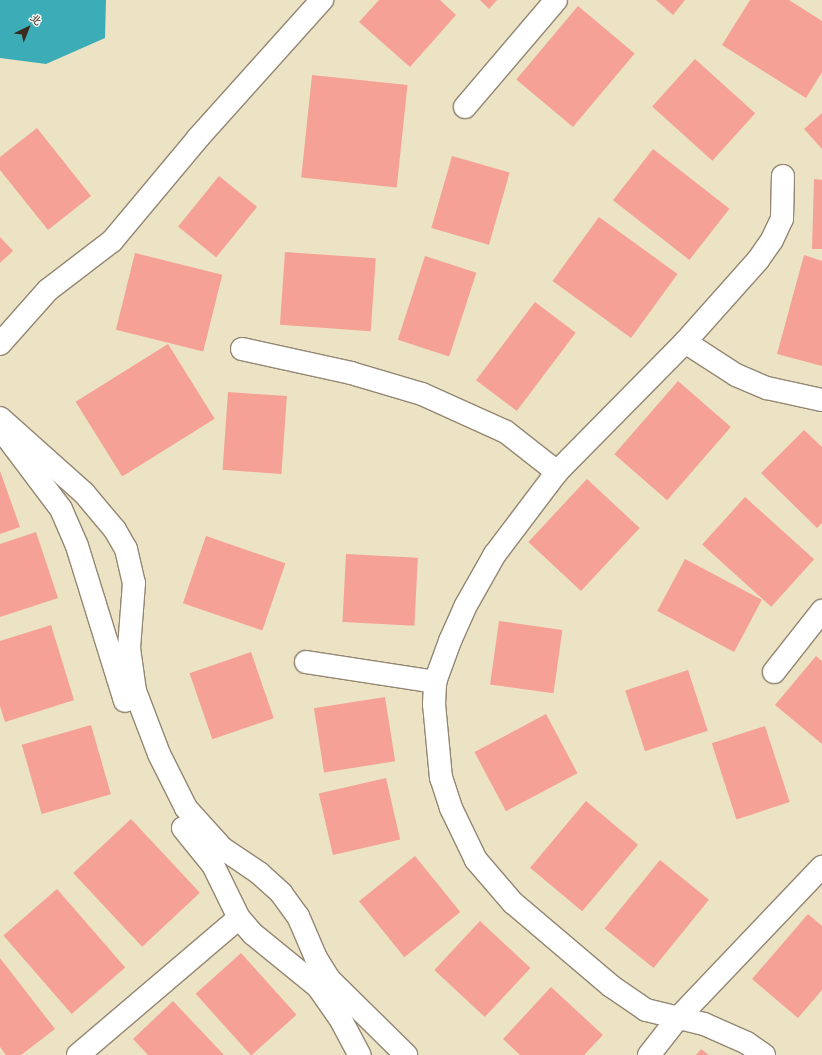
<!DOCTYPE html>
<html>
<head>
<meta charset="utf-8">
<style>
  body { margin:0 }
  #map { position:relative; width:822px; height:1055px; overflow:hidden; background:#ece3c5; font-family:Caveat,"LXGW WenKai TC",sans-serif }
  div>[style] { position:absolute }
  .water>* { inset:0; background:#3cadb7 }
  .building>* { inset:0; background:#f5a195; transform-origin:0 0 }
  .roads { filter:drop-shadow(1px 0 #948672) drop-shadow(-1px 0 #948672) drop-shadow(0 1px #948672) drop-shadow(0 -1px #948672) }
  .minor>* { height:22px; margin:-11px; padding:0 11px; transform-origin:11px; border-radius:11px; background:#fff }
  span { translate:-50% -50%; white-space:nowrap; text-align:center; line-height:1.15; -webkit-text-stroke:3.5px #f6f6f2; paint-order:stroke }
  .north { position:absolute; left:8px; top:8px; width:40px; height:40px; -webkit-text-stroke:3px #f6f6f2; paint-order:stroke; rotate:43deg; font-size:11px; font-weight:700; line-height:16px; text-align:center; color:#3b2a1e }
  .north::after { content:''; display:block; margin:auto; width:14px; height:18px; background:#3b2a1e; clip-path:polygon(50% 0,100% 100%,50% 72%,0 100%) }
</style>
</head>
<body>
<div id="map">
  <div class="water">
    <div style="clip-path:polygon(0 0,106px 0,105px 38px,46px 64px,0 58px)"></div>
  </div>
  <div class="building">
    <div style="clip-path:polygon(379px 0,440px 0,456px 15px,410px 67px,359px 22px)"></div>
    <div style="clip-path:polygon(480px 0,497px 0,489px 9px)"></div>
    <div style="clip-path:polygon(656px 0,685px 0,673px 15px)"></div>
    <div style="clip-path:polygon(750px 0,789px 0,822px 21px,822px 72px,806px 98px,722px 45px)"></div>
    <div style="left:578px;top:6px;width:74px;height:96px;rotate:40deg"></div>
    <div style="left:695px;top:59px;width:81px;height:64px;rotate:42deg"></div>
    <div style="left:312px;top:75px;width:96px;height:103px;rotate:6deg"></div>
    <div style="clip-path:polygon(822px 113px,822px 149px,804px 129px)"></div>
    <div style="clip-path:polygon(37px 128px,91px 196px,48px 230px,0 170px,0 157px)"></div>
    <div style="left:653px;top:149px;width:97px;height:65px;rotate:38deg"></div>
    <div style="left:452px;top:156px;width:60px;height:75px;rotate:16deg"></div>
    <div style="left:219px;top:176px;width:49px;height:65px;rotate:39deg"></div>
    <div style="clip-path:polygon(814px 179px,822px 180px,822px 249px,812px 249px)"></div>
    <div style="left:599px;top:217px;width:97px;height:79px;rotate:36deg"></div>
    <div style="clip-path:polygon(0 237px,13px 251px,0 263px)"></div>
    <div style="left:285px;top:252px;width:91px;height:73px;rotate:4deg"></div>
    <div style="left:135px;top:253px;width:90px;height:79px;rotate:14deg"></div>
    <div style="clip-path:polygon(804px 255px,822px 261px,822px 366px,777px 354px)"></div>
    <div style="left:425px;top:256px;width:54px;height:88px;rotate:18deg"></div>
    <div style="left:535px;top:302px;width:51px;height:98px;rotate:37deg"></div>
    <div style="left:168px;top:344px;width:88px;height:109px;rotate:58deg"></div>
    <div style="left:678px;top:381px;width:70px;height:97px;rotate:41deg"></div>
    <div style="left:228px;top:392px;width:59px;height:78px;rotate:4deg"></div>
    <div style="clip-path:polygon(804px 430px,822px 447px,822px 523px,817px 528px,761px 473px)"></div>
    <div style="clip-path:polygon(0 471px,20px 527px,0 534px)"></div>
    <div style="left:587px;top:479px;width:72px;height:86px;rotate:43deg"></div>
    <div style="left:745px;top:497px;width:93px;height:64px;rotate:42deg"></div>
    <div style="clip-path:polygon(36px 532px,58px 598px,0 617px,0 544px)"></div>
    <div style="left:206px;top:536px;width:84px;height:71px;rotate:19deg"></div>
    <div style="left:346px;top:554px;width:72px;height:68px;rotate:3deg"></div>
    <div style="left:685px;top:559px;width:87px;height:59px;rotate:28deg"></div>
    <div style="left:499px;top:621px;width:64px;height:64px;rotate:8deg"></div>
    <div style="clip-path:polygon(51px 625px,74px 700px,5px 722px,0 706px,0 641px)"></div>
    <div style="left:251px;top:652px;width:70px;height:65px;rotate:71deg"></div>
    <div style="clip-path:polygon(816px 656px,822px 661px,822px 744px,775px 705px)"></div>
    <div style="left:688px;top:670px;width:64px;height:66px;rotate:72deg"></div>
    <div style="left:385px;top:697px;width:65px;height:72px;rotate:81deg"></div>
    <div style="left:546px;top:714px;width:67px;height:81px;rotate:62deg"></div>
    <div style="left:91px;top:725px;width:72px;height:72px;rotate:74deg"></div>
    <div style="left:765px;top:726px;width:80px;height:56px;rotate:72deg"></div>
    <div style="left:386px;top:778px;width:63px;height:69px;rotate:77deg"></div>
    <div style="left:586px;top:801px;width:68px;height:87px;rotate:40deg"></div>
    <div style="left:131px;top:819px;width:101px;height:79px;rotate:47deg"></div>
    <div style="left:415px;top:856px;width:72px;height:72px;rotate:51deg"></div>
    <div style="left:660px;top:860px;width:63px;height:88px;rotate:39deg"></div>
    <div style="left:57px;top:889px;width:104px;height:71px;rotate:49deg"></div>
    <div style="clip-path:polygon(808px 914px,822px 926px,822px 990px,798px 1018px,752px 979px)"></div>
    <div style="left:480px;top:921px;width:69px;height:67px;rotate:43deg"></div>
    <div style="left:241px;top:953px;width:83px;height:61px;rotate:48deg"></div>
    <div style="clip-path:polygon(0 958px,55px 1029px,21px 1055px,6px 1055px,0 1047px)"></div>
    <div style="clip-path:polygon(551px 987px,603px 1035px,584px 1055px,520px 1055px,503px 1039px)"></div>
    <div style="clip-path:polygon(173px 1001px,224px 1055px,148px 1055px,133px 1039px)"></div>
    <div style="clip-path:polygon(701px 1049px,709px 1055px,696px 1055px)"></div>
  </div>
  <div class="roads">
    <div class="minor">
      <div style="left:465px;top:107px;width:140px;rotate:-49.6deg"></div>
      <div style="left:685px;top:342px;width:61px;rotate:32.9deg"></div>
      <div style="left:736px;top:375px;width:34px;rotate:23deg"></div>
      <div style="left:767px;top:388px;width:56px;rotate:12.3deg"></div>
      <div style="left:0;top:344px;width:72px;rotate:-48.4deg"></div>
      <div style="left:48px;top:290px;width:81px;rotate:-37.4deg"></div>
      <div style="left:112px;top:241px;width:134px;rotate:-50.1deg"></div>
      <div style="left:198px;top:138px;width:186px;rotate:-48.1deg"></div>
      <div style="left:242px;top:349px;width:112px;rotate:12.4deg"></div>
      <div style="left:351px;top:373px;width:74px;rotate:16.5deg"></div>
      <div style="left:422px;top:394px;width:92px;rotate:24.3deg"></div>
      <div style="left:506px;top:432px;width:65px;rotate:38.1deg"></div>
      <div style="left:0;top:418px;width:113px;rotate:41.8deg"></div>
      <div style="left:84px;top:493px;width:48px;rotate:50deg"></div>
      <div style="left:115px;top:530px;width:22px;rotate:60deg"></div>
      <div style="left:126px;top:549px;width:35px;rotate:77deg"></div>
      <div style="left:134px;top:583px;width:65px;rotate:94.4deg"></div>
      <div style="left:129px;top:648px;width:43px;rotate:82.1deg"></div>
      <div style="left:135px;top:691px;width:67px;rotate:69.1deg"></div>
      <div style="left:159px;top:754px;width:60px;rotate:63.4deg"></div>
      <div style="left:186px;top:808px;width:54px;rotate:48deg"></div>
      <div style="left:222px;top:848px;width:45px;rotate:34deg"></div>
      <div style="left:259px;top:873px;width:30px;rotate:42deg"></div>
      <div style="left:281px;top:893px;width:29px;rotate:54deg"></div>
      <div style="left:298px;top:916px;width:46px;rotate:66.8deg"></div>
      <div style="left:316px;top:958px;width:26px;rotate:58deg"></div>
      <div style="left:330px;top:980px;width:107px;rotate:44.6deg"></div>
      <div style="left:6px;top:436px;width:91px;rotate:53deg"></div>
      <div style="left:61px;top:509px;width:40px;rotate:66.6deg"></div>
      <div style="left:77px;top:546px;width:162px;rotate:72.8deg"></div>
      <div style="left:306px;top:662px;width:131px;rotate:8.8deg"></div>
      <div style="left:774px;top:672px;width:78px;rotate:-51.8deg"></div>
      <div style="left:183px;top:828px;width:48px;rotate:51deg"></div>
      <div style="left:213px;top:865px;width:59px;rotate:63.9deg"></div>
      <div style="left:239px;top:918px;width:21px;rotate:49deg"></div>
      <div style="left:253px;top:934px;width:84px;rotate:39.2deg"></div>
      <div style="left:318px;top:987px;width:40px;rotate:55.1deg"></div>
      <div style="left:341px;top:1020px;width:40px;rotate:62deg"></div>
      <div style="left:78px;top:1055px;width:211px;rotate:-40.4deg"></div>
      <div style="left:649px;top:1055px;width:47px;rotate:-51.9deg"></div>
      <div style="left:678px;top:1018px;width:209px;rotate:-46.4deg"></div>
      <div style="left:764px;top:1055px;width:21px;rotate:-145deg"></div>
      <div style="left:747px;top:1043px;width:47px;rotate:-156.2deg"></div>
      <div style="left:704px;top:1024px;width:60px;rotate:-166.4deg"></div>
      <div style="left:646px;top:1010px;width:42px;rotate:-145.6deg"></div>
      <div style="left:611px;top:986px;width:128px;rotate:-139.7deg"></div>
      <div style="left:513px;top:903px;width:57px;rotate:-130.7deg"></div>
      <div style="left:476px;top:860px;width:58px;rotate:-115.7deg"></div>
      <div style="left:451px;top:808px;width:32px;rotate:-108deg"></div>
      <div style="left:441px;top:778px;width:74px;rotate:-95.4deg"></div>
      <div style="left:434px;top:704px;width:22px;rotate:-87deg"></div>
      <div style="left:435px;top:682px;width:44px;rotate:-69.9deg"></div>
      <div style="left:450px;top:641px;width:37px;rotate:-66deg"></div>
      <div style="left:465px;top:607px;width:61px;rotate:-60.5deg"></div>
      <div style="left:495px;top:554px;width:103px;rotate:-52.9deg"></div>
      <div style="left:557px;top:472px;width:182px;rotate:-45.4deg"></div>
      <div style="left:685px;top:342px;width:110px;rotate:-48.3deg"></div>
      <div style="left:758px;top:260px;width:24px;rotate:-55deg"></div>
      <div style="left:772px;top:240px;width:23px;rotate:-65deg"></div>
      <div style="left:782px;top:219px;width:43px;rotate:-88.7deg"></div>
    </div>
  </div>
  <div class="north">北</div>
</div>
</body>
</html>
